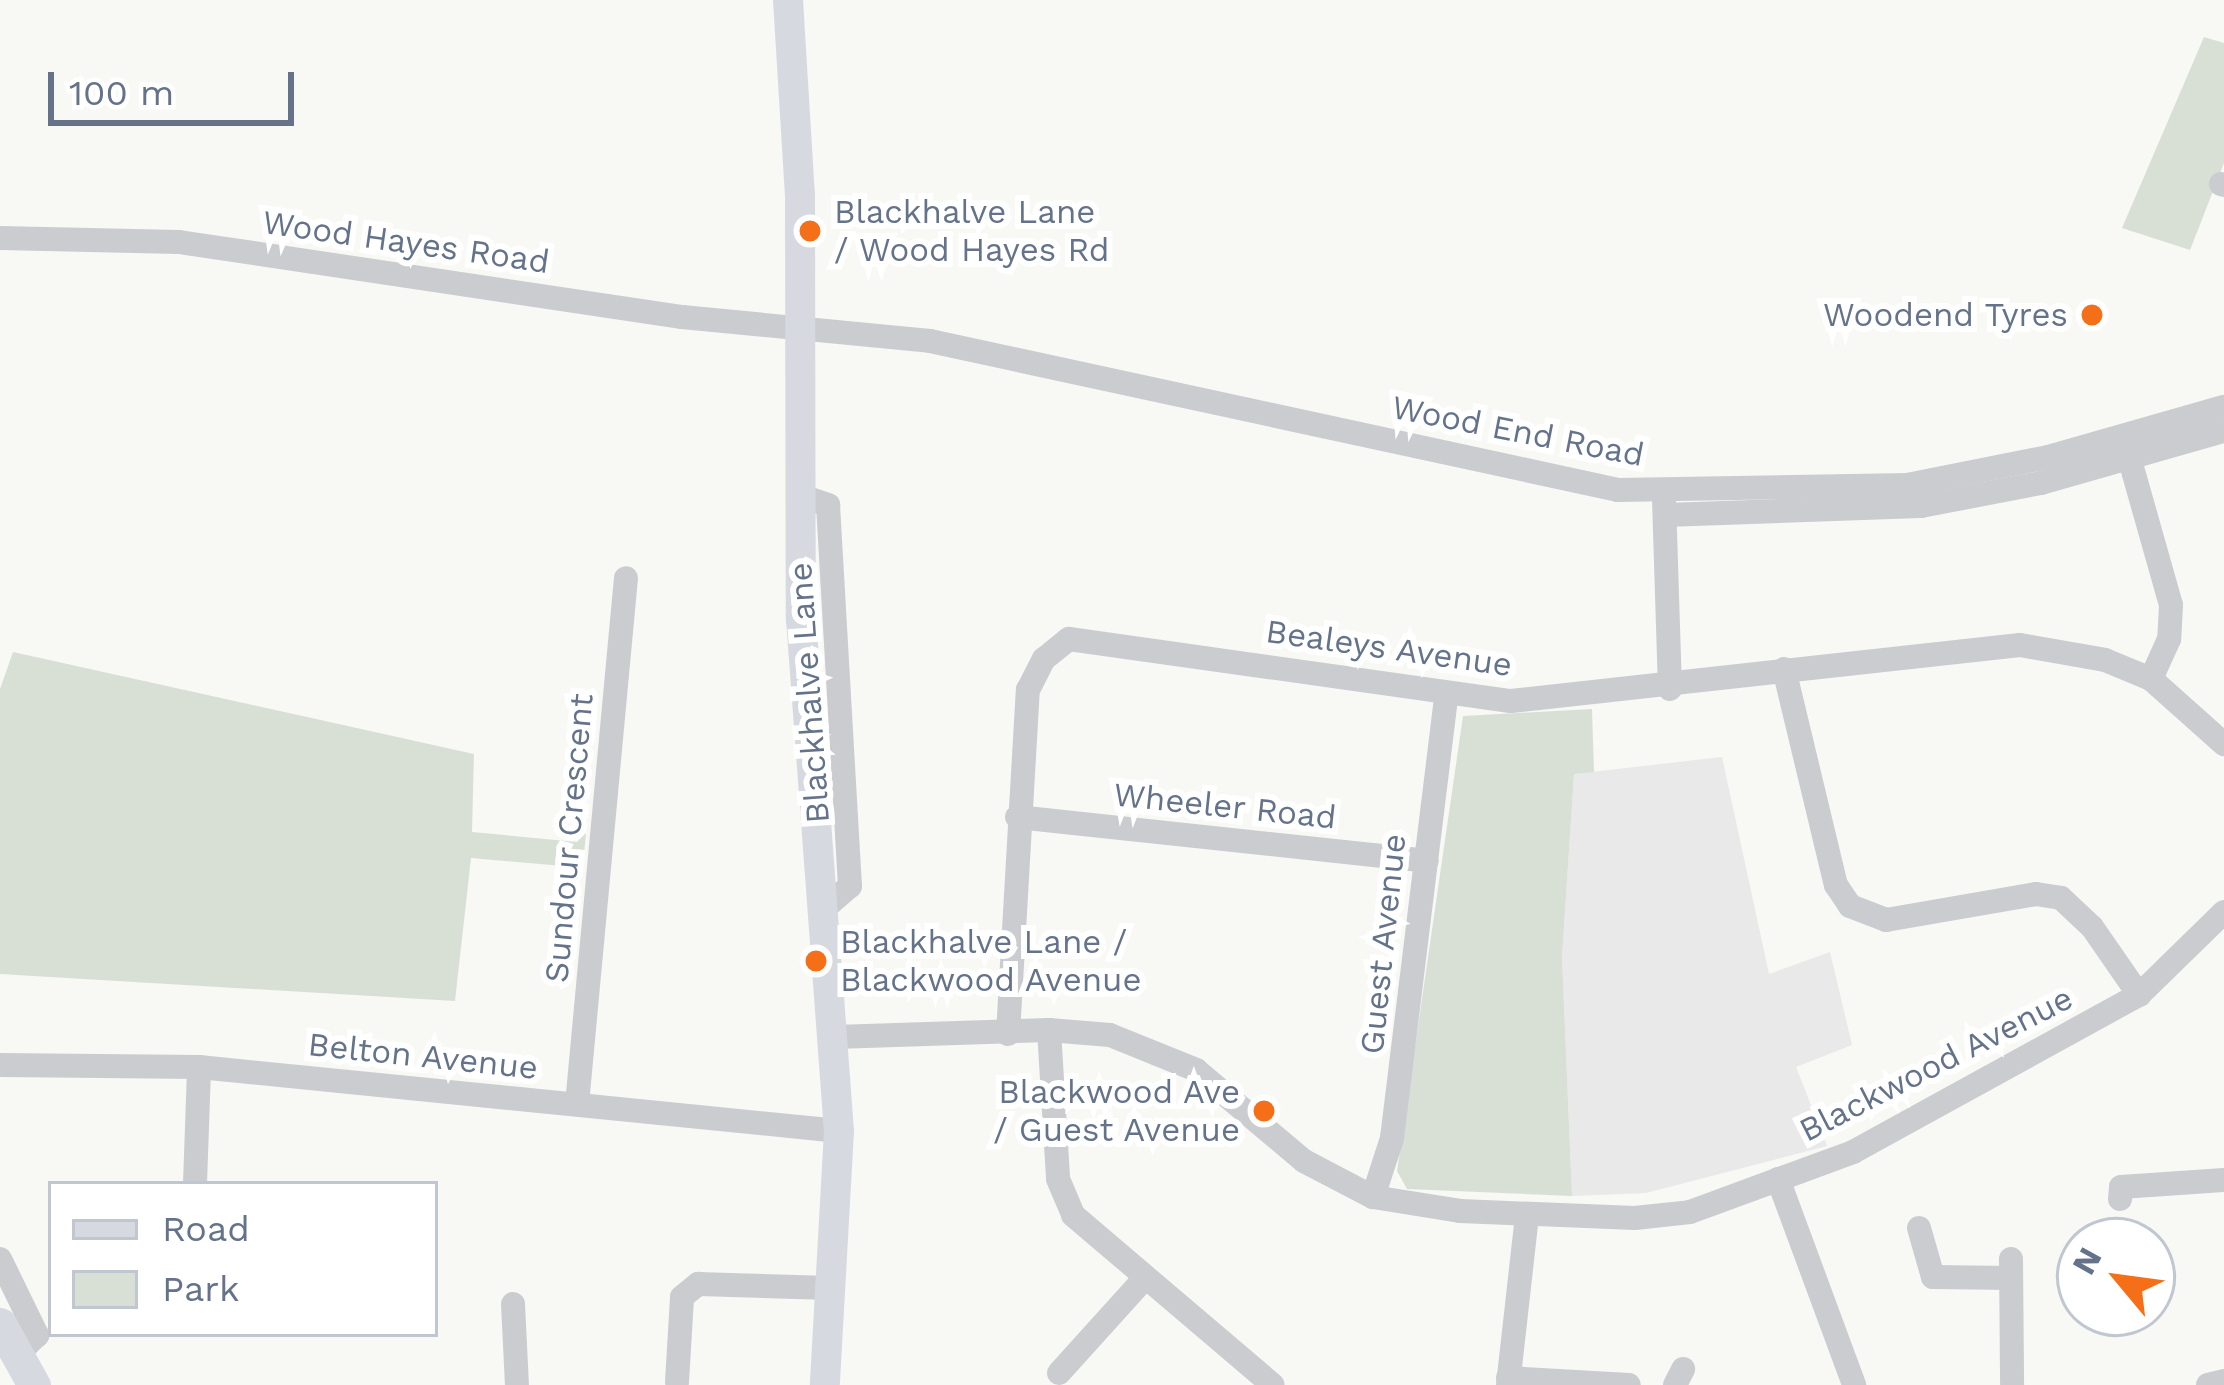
<!DOCTYPE html>
<html>
<head>
<meta charset="utf-8">
<style>
  body { margin:0 }
  #map { position:relative; width:2224px; height:1385px; overflow:hidden; background:#f8f8f5; font-family:"Work Sans",sans-serif }
  div>[style] { position:absolute }
  .built>* { inset:0; background:#e8e9e8 }
  .green>* { inset:0; background:#d8e0d5 }
  .minor>* { height:24px; margin:-12px; padding:0 12px; transform-origin:12px; border-radius:12px; background:#caccd0 }
  .major>* { height:30px; margin:-15px; padding:0 15px; transform-origin:15px; border-radius:15px; background:#d6dae0 }
  .highway>* { height:33px; margin:-16.5px; padding:0 16.5px; transform-origin:16.5px; border-radius:16.5px; background:#d6dae0 }
  .dots>* { width:33px; height:33px; translate:-50% -50%; box-sizing:border-box; border:6px solid #fff; border-radius:50% }
  span { translate:-50% -50%; white-space:nowrap; text-align:center; line-height:1.15; -webkit-text-stroke:12px #fff; paint-order:stroke }
  .poi-label { font-size:33px; color:#647389 }
  .left { translate:0 -50%; text-align:left }
  .right { translate:-100% -50%; text-align:right }
  .street-label { font-size:33px; color:#647389 }
  .legend { position:absolute; left:48px; top:1181px; width:390px; height:156px; box-sizing:border-box; background:#fff; border:3px solid #c1c7d0; margin:0; padding:15px 21px; list-style:none; font-size:36px; color:#647389 }
  .legend li { display:flex; align-items:center; gap:24px; height:60px }
  .legend b { width:60px; border:3px solid #c1c7d0 }
  .north { position:absolute; left:2056px; top:1217px; width:120px; height:120px; box-sizing:border-box; background:#fff; border:3px solid #c1c7d0; border-radius:50%; rotate:299deg; font-size:33px; font-weight:700; line-height:48px; text-align:center; color:#647389 }
  .north::after { content:''; display:block; margin:auto; width:42px; height:54px; background:#f56e18; clip-path:polygon(50% 0,100% 100%,50% 72%,0 100%) }
  .scale { position:absolute; left:48px; top:72px; width:246px; height:54px; box-sizing:border-box; border:6px solid #647389; border-top:0; padding-left:15px; font-size:36px; line-height:42px; white-space:nowrap; color:#647389; -webkit-text-stroke:9px #fff; paint-order:stroke }
</style>
</head>
<body>
<div id="map">
  <div class="built">
    <div style="clip-path:polygon(1722px 757px,1769px 974px,1830px 952px,1852px 1045px,1796px 1067px,1827px 1146px,1646px 1193px,1572px 1196px,1562px 957px,1574px 774px)"></div>
  </div>
  <div class="green">
    <div style="clip-path:polygon(2204px 37px,2224px 43px,2224px 163px,2190px 250px,2122px 228px)"></div>
    <div style="clip-path:polygon(13px 652px,474px 754px,472px 832px,577px 842px,586px 833px,582px 876px,575px 867px,471px 858px,455px 1001px,0 974px,0 689px)"></div>
    <div style="clip-path:polygon(1592px 709px,1594px 772px,1574px 774px,1562px 957px,1572px 1196px,1407px 1189px,1397px 1171px,1463px 716px)"></div>
  </div>
  <div class="minor">
    <div style="left:2221px;top:184px;width:3px;rotate:18deg"></div>
    <div style="left:0;top:238px;width:179px;rotate:1.3deg"></div>
    <div style="left:179px;top:242px;width:509px;rotate:8.48deg"></div>
    <div style="left:682px;top:317px;width:249px;rotate:5.5deg"></div>
    <div style="left:930px;top:341px;width:704px;rotate:12.22deg"></div>
    <div style="left:1618px;top:490px;width:289px;rotate:-1deg"></div>
    <div style="left:1907px;top:485px;width:144px;rotate:-11.2deg"></div>
    <div style="left:2048px;top:457px;width:183px;rotate:-15.9deg"></div>
    <div style="left:2126px;top:446px;width:165px;rotate:74.2deg"></div>
    <div style="left:2171px;top:605px;width:34px;rotate:93deg"></div>
    <div style="left:2169px;top:639px;width:44px;rotate:114.2deg"></div>
    <div style="left:799px;top:495px;width:31px;rotate:19deg"></div>
    <div style="left:828px;top:505px;width:382px;rotate:86.7deg"></div>
    <div style="left:850px;top:886px;width:32px;rotate:139deg"></div>
    <div style="left:1664px;top:499px;width:190px;rotate:88.2deg"></div>
    <div style="left:1665px;top:515px;width:256px;rotate:-2deg"></div>
    <div style="left:1921px;top:506px;width:122px;rotate:-10.9deg"></div>
    <div style="left:2041px;top:483px;width:190px;rotate:-15.9deg"></div>
    <div style="left:1784px;top:669px;width:222px;rotate:76.5deg"></div>
    <div style="left:1836px;top:885px;width:25px;rotate:56deg"></div>
    <div style="left:1850px;top:906px;width:39px;rotate:21deg"></div>
    <div style="left:1886px;top:920px;width:152px;rotate:-9.8deg"></div>
    <div style="left:2036px;top:894px;width:25px;rotate:9deg"></div>
    <div style="left:2061px;top:898px;width:42px;rotate:43.1deg"></div>
    <div style="left:2092px;top:927px;width:83px;rotate:55.3deg"></div>
    <div style="left:1017px;top:817px;width:412px;rotate:6.1deg"></div>
    <div style="left:1049px;top:1030px;width:149px;rotate:86.5deg"></div>
    <div style="left:1058px;top:1179px;width:39px;rotate:67deg"></div>
    <div style="left:1073px;top:1215px;width:262px;rotate:40.4deg"></div>
    <div style="left:1008px;top:1034px;width:345px;rotate:-86.7deg"></div>
    <div style="left:1028px;top:690px;width:35px;rotate:-63deg"></div>
    <div style="left:1044px;top:659px;width:32px;rotate:-39deg"></div>
    <div style="left:1069px;top:639px;width:446px;rotate:8deg"></div>
    <div style="left:1511px;top:701px;width:512px;rotate:-6.28deg"></div>
    <div style="left:2020px;top:645px;width:86px;rotate:10deg"></div>
    <div style="left:2105px;top:660px;width:50px;rotate:22.4deg"></div>
    <div style="left:2151px;top:679px;width:98px;rotate:41.7deg"></div>
    <div style="left:835px;top:1037px;width:214px;rotate:-1.9deg"></div>
    <div style="left:1049px;top:1030px;width:61px;rotate:4.7deg"></div>
    <div style="left:1110px;top:1035px;width:93px;rotate:22.1deg"></div>
    <div style="left:1196px;top:1070px;width:141px;rotate:40.1deg"></div>
    <div style="left:1304px;top:1161px;width:78px;rotate:27.6deg"></div>
    <div style="left:1373px;top:1197px;width:88px;rotate:9.1deg"></div>
    <div style="left:1460px;top:1211px;width:175px;rotate:2.3deg"></div>
    <div style="left:1635px;top:1218px;width:55px;rotate:-6.2deg"></div>
    <div style="left:1690px;top:1212px;width:174px;rotate:-20.2deg"></div>
    <div style="left:1853px;top:1152px;width:326px;rotate:-28.8deg"></div>
    <div style="left:2139px;top:995px;width:119px;rotate:-44.3deg"></div>
    <div style="left:0;top:1065px;width:199px;rotate:0.6deg"></div>
    <div style="left:199px;top:1067px;width:643px;rotate:5.71deg"></div>
    <div style="left:577px;top:1104px;width:528px;rotate:-84.68deg"></div>
    <div style="left:1778px;top:1179px;width:220px;rotate:69.7deg"></div>
    <div style="left:195px;top:1184px;width:117px;rotate:-88deg"></div>
    <div style="left:1373px;top:1197px;width:62px;rotate:-72.1deg"></div>
    <div style="left:1392px;top:1138px;width:445px;rotate:-83deg"></div>
    <div style="left:2120px;top:1199px;width:12px;rotate:-85deg"></div>
    <div style="left:2121px;top:1187px;width:103px;rotate:-3.9deg"></div>
    <div style="left:1919px;top:1228px;width:51px;rotate:74.1deg"></div>
    <div style="left:1933px;top:1277px;width:78px;rotate:0.7deg"></div>
    <div style="left:0;top:1259px;width:85px;rotate:64deg"></div>
    <div style="left:37px;top:1335px;width:28px;rotate:135deg"></div>
    <div style="left:2011px;top:1259px;width:126px;rotate:89.5deg"></div>
    <div style="left:513px;top:1304px;width:81px;rotate:87.2deg"></div>
    <div style="left:1059px;top:1373px;width:125px;rotate:-47.9deg"></div>
    <div style="left:1508px;top:1378px;width:121px;rotate:3.3deg"></div>
    <div style="left:677px;top:1382px;width:85px;rotate:-86.6deg"></div>
    <div style="left:682px;top:1297px;width:21px;rotate:-39deg"></div>
    <div style="left:698px;top:1284px;width:132px;rotate:1.7deg"></div>
    <div style="left:1508px;top:1385px;width:171px;rotate:-83.6deg"></div>
    <div style="left:1675px;top:1385px;width:18px;rotate:-63deg"></div>
    <div style="left:2208px;top:1385px;width:16px;rotate:-14deg"></div>
  </div>
  <div class="major">
    <div style="left:788px;top:0;width:195px;rotate:86.5deg"></div>
    <div style="left:800px;top:195px;width:424px;rotate:89.9deg"></div>
    <div style="left:801px;top:619px;width:513px;rotate:85.76deg"></div>
    <div style="left:839px;top:1131px;width:254px;rotate:93.2deg"></div>
  </div>
  <div class="highway">
    <div style="left:0;top:1324px;width:70px;rotate:60.9deg"></div>
  </div>
  <div class="dots">
    <div style="left:810px;top:231px;background:#f56e18"></div>
    <div style="left:2092px;top:315px;background:#f56e18"></div>
    <div style="left:816px;top:961px;background:#f56e18"></div>
    <div style="left:1264px;top:1111px;background:#f56e18"></div>
  </div>
  <div class="poi-label">
    <span class="left" style="left:834px;top:231px">Blackhalve Lane<br>/ Wood Hayes Rd</span>
    <span class="right" style="left:2068px;top:315px">Woodend Tyres</span>
    <span class="left" style="left:840px;top:961px">Blackhalve Lane /<br>Blackwood Avenue</span>
    <span class="right" style="left:1240px;top:1111px">Blackwood Ave<br>/ Guest Avenue</span>
  </div>
  <div class="street-label">
    <span style="left:406px;top:242px;rotate:8deg">Wood Hayes Road</span>
    <span style="left:1518px;top:431px;rotate:11deg">Wood End Road</span>
    <span style="left:1389px;top:648px;rotate:8deg">Bealeys Avenue</span>
    <span style="left:809px;top:693px;rotate:-94deg">Blackhalve Lane</span>
    <span style="left:1225px;top:806px;rotate:6deg">Wheeler Road</span>
    <span style="left:569px;top:838px;rotate:-85deg">Sundour Crescent</span>
    <span style="left:1383px;top:944px;rotate:-84deg">Guest Avenue</span>
    <span style="left:423px;top:1056px;rotate:6deg">Belton Avenue</span>
    <span style="left:1936px;top:1064px;rotate:-27deg">Blackwood Avenue</span>
  </div>
  <ul class="legend">
  <li><b style="height:15px;background:#d6dae0"></b>Road</li>
  <li><b style="height:33px;background:#d8e0d5"></b>Park</li>
  </ul>
  <div class="north">N</div>
  <div class="scale">100 m</div>
</div>
</body>
</html>
